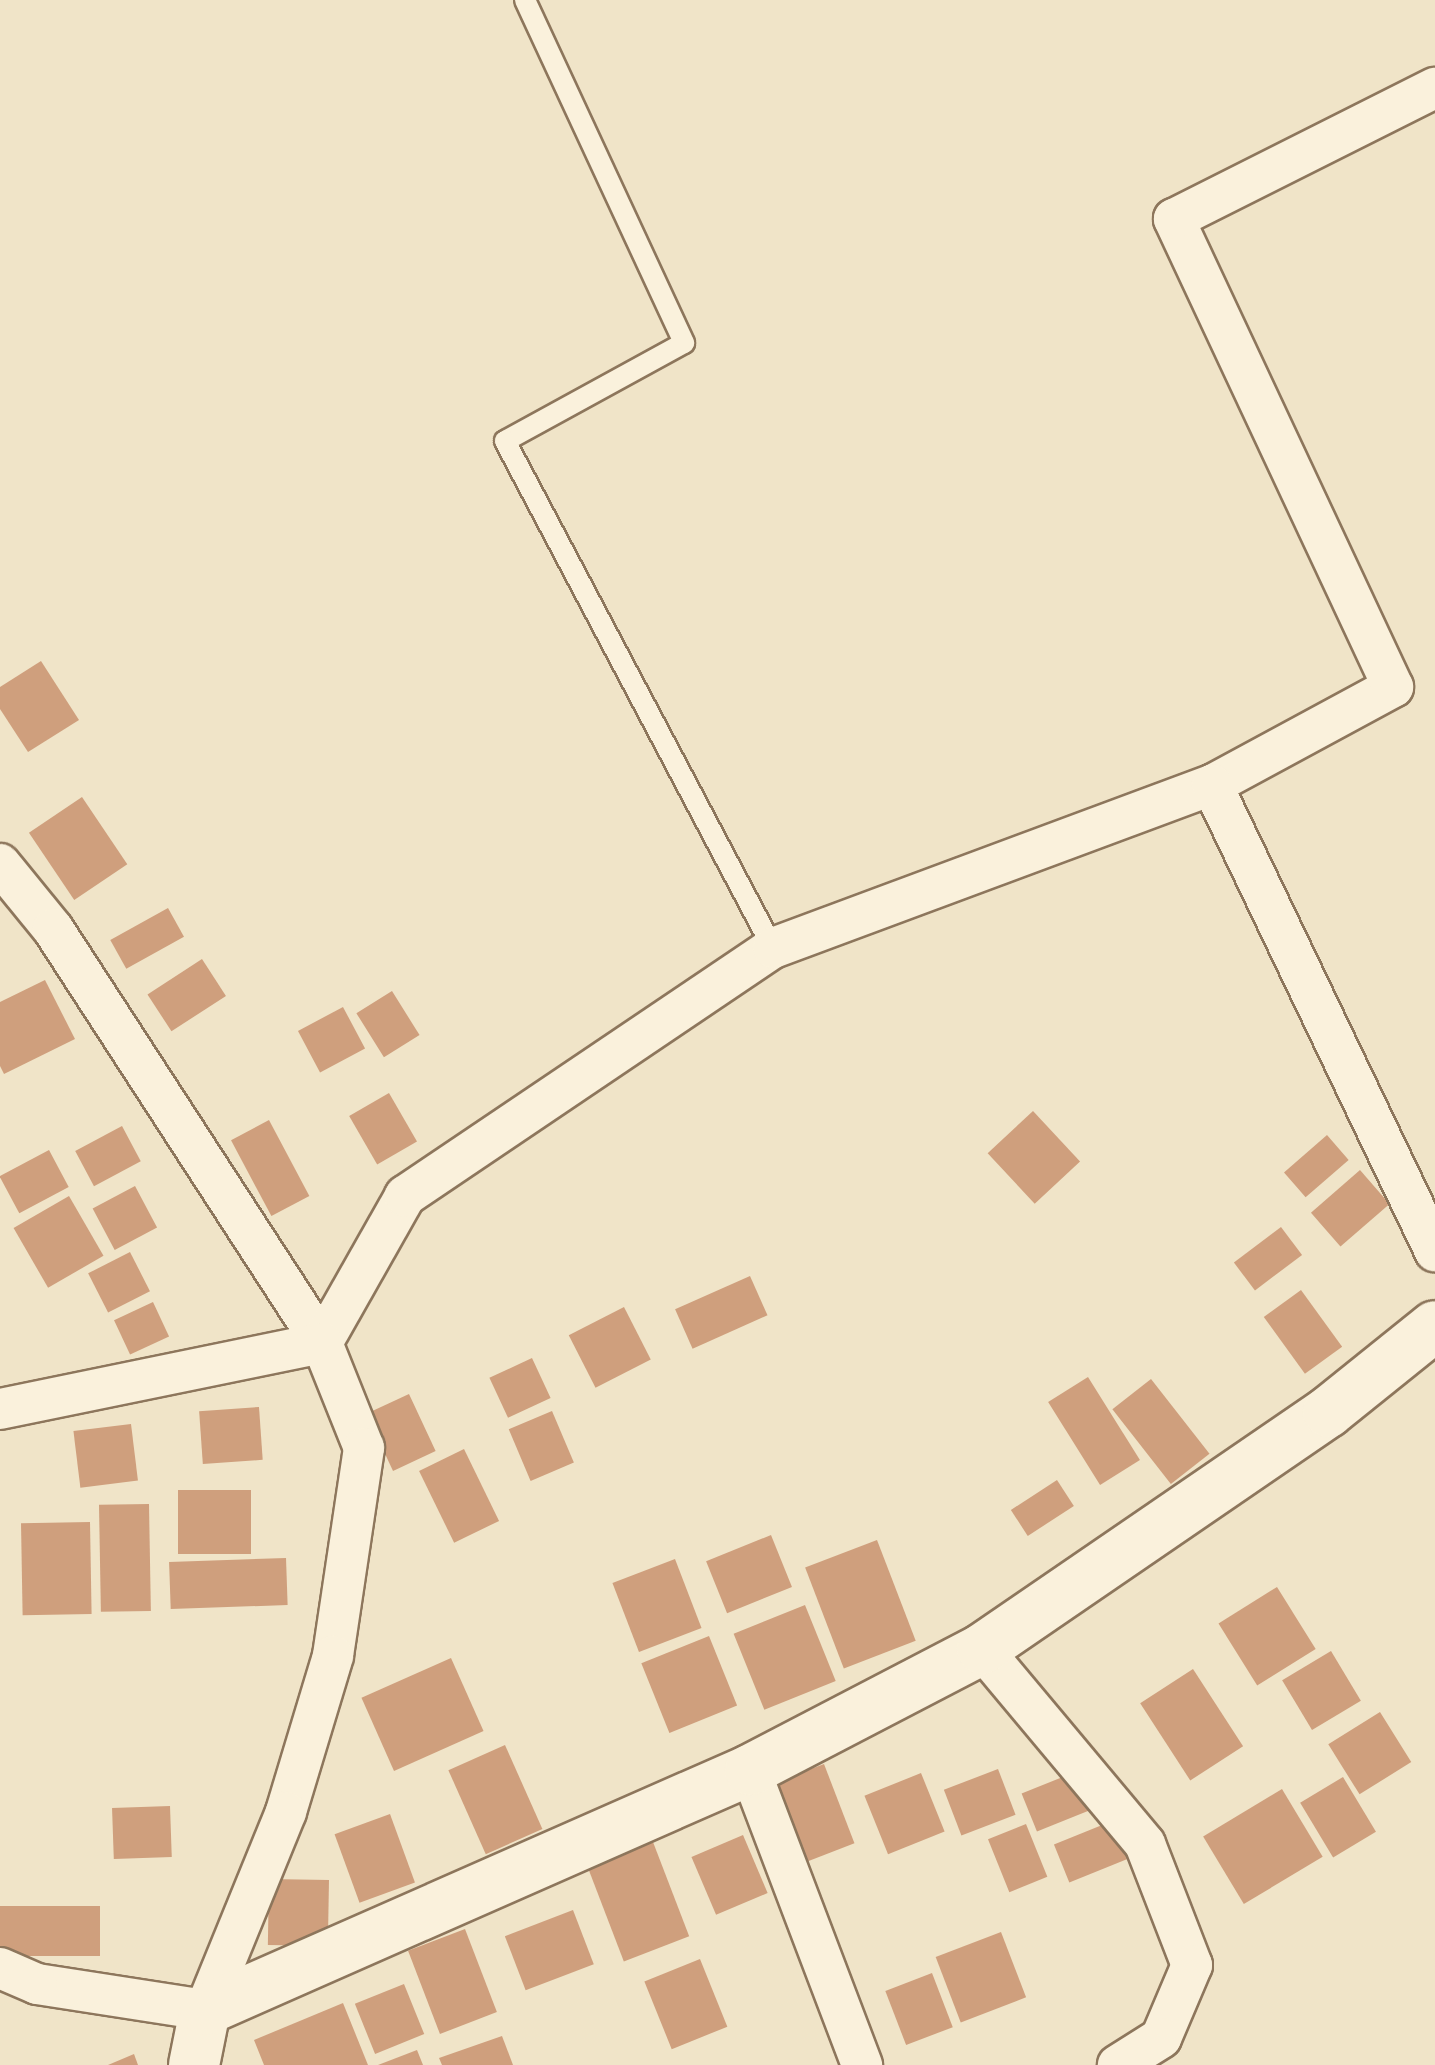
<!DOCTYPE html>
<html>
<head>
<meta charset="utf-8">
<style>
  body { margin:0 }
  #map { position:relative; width:1435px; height:2065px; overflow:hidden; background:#f0e4c8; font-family:Lora,serif }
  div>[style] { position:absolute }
  .building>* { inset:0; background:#cf9f7d; transform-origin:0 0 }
  .roads { filter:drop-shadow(2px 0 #8d765c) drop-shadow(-2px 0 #8d765c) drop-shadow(0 2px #8d765c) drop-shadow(0 -2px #8d765c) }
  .service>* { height:20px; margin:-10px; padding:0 10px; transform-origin:10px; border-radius:10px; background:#faf1dc }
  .minor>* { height:40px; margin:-20px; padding:0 20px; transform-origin:20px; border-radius:20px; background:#faf1dc }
  .tertiary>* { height:50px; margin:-25px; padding:0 25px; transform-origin:25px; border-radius:25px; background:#faf1dc }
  span { translate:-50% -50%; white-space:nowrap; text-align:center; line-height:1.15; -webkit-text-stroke:8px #f7eed8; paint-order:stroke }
</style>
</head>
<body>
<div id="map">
  <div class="building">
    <div style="clip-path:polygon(41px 661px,79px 720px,28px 752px,0 709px,0 687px)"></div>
    <div style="left:82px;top:797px;width:81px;height:64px;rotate:56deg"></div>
    <div style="left:168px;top:908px;width:33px;height:66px;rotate:61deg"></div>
    <div style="left:202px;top:959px;width:44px;height:65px;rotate:57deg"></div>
    <div style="clip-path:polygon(45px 980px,75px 1039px,4px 1074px,0 1066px,0 1002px)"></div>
    <div style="left:392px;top:991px;width:52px;height:42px;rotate:58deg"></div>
    <div style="left:343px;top:1007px;width:47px;height:51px;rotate:62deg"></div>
    <div style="left:389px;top:1093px;width:56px;height:46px;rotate:60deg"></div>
    <div style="left:1033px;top:1111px;width:69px;height:62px;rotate:47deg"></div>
    <div style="left:269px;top:1120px;width:86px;height:43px;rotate:62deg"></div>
    <div style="left:122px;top:1126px;width:40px;height:53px;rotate:62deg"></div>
    <div style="left:1327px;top:1135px;width:33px;height:57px;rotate:49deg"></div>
    <div style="left:49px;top:1150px;width:42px;height:56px;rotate:62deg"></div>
    <div style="left:1360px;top:1170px;width:45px;height:65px;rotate:49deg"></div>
    <div style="left:135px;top:1186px;width:47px;height:48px;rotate:62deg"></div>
    <div style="left:69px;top:1196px;width:69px;height:64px;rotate:60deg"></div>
    <div style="left:1281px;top:1227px;width:35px;height:59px;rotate:53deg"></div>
    <div style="left:130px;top:1252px;width:44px;height:47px;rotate:63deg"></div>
    <div style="left:750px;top:1276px;width:43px;height:82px;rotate:66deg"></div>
    <div style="left:1301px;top:1290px;width:70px;height:46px;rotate:54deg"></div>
    <div style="left:153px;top:1302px;width:38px;height:43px;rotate:65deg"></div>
    <div style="left:624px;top:1307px;width:59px;height:62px;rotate:63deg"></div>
    <div style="left:532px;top:1358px;width:44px;height:47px;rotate:65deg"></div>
    <div style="left:1088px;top:1377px;width:98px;height:47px;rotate:58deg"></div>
    <div style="left:1151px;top:1379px;width:95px;height:49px;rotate:52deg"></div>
    <div style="left:409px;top:1394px;width:63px;height:47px;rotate:65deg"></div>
    <div style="left:259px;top:1407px;width:53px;height:60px;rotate:86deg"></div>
    <div style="left:552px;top:1411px;width:56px;height:47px;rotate:67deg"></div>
    <div style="left:131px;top:1424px;width:57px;height:58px;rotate:83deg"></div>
    <div style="left:464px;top:1449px;width:80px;height:50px;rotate:64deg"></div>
    <div style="left:1057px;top:1480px;width:31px;height:55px;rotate:57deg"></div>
    <div style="left:178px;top:1490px;width:73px;height:64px"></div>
    <div style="left:149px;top:1504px;width:107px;height:50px;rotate:89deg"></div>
    <div style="left:90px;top:1522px;width:92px;height:69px;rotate:89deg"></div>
    <div style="left:771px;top:1535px;width:56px;height:70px;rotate:68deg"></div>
    <div style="left:877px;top:1540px;width:108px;height:77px;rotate:69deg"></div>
    <div style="left:286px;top:1558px;width:47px;height:117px;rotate:88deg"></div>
    <div style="left:675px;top:1559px;width:74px;height:67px;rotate:69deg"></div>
    <div style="left:1277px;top:1587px;width:73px;height:69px;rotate:58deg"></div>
    <div style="left:805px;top:1605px;width:82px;height:77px;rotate:68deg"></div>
    <div style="left:709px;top:1636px;width:75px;height:73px;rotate:68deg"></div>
    <div style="left:1331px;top:1651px;width:58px;height:57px;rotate:59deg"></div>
    <div style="left:451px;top:1658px;width:80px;height:98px;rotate:66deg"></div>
    <div style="left:1193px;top:1669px;width:92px;height:63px;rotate:57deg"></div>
    <div style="left:1380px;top:1712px;width:59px;height:61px;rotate:58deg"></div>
    <div style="left:505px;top:1745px;width:92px;height:62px;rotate:66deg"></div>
    <div style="left:824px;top:1764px;width:85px;height:56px;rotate:69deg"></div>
    <div style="left:998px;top:1769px;width:49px;height:58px;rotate:69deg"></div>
    <div style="left:1080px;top:1770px;width:41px;height:63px;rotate:68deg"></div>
    <div style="left:921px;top:1773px;width:63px;height:61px;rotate:68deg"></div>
    <div style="left:1343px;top:1777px;width:64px;height:50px;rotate:59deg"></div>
    <div style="left:1282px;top:1789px;width:79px;height:92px;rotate:59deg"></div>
    <div style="left:170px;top:1806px;width:51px;height:58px;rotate:88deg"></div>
    <div style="left:390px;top:1814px;width:73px;height:59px;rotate:70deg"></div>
    <div style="left:1117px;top:1819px;width:41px;height:68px;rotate:68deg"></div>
    <div style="left:1026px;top:1824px;width:57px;height:41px;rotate:68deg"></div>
    <div style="left:743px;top:1835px;width:63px;height:56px;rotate:67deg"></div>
    <div style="left:653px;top:1842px;width:101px;height:70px;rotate:69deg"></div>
    <div style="left:269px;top:1879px;width:60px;height:66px;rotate:1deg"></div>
    <div style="left:0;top:1906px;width:100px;height:50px"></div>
    <div style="left:573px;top:1910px;width:58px;height:73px;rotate:69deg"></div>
    <div style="left:465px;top:1929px;width:89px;height:61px;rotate:69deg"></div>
    <div style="left:1001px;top:1932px;width:70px;height:70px;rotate:69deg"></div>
    <div style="left:700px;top:1959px;width:73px;height:60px;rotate:68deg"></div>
    <div style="left:932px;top:1973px;width:58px;height:50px;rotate:69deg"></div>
    <div style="left:404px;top:1984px;width:54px;height:53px;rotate:68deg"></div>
    <div style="clip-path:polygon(343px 2003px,368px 2065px,264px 2065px,254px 2040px)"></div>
    <div style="clip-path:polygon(502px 2036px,513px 2065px,442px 2065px,439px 2058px)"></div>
    <div style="clip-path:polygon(417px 2050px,423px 2065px,378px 2065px)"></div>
    <div style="clip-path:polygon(134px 2054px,138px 2065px,108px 2065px)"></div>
  </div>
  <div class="roads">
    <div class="service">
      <div style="left:525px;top:0;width:378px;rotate:65.1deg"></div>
      <div style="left:684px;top:343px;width:204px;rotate:151.3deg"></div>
      <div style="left:505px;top:441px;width:573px;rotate:62.14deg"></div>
    </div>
    <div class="minor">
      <div style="left:1212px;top:785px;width:206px;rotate:-28.4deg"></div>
      <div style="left:1393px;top:687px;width:517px;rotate:-115.08deg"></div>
      <div style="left:1174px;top:219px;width:292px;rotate:-26.7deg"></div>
      <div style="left:0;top:864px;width:84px;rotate:50.8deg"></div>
      <div style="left:53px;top:929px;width:494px;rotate:57deg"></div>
      <div style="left:322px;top:1343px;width:169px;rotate:-60.5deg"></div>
      <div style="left:405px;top:1196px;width:444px;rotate:-34deg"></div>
      <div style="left:773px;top:948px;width:468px;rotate:-20.4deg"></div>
      <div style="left:1212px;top:785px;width:517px;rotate:64.43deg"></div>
      <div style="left:0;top:1409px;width:329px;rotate:-11.6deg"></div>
      <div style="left:322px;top:1343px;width:113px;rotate:68.2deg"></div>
      <div style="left:364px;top:1448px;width:210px;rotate:98.5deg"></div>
      <div style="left:333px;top:1656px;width:163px;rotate:106.8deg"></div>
      <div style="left:286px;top:1812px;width:214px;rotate:112.2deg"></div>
      <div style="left:205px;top:2010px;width:170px;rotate:-171.2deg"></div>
      <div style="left:37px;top:1984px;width:40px;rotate:-156.6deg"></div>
      <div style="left:982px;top:1649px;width:254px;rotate:50.1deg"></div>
      <div style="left:1145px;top:1844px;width:130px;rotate:68.8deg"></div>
      <div style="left:1192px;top:1965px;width:79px;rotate:113deg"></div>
      <div style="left:1161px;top:2038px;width:51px;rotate:147.9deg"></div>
      <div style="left:750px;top:1770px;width:316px;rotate:69.2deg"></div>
    </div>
    <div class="tertiary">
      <div style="left:194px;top:2065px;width:56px;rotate:-78.7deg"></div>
      <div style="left:205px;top:2010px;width:596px;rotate:-23.77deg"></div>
      <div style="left:750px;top:1770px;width:262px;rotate:-27.5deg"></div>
      <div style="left:982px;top:1649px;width:419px;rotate:-34.4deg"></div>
      <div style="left:1328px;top:1412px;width:137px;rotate:-38.8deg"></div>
    </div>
  </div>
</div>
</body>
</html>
